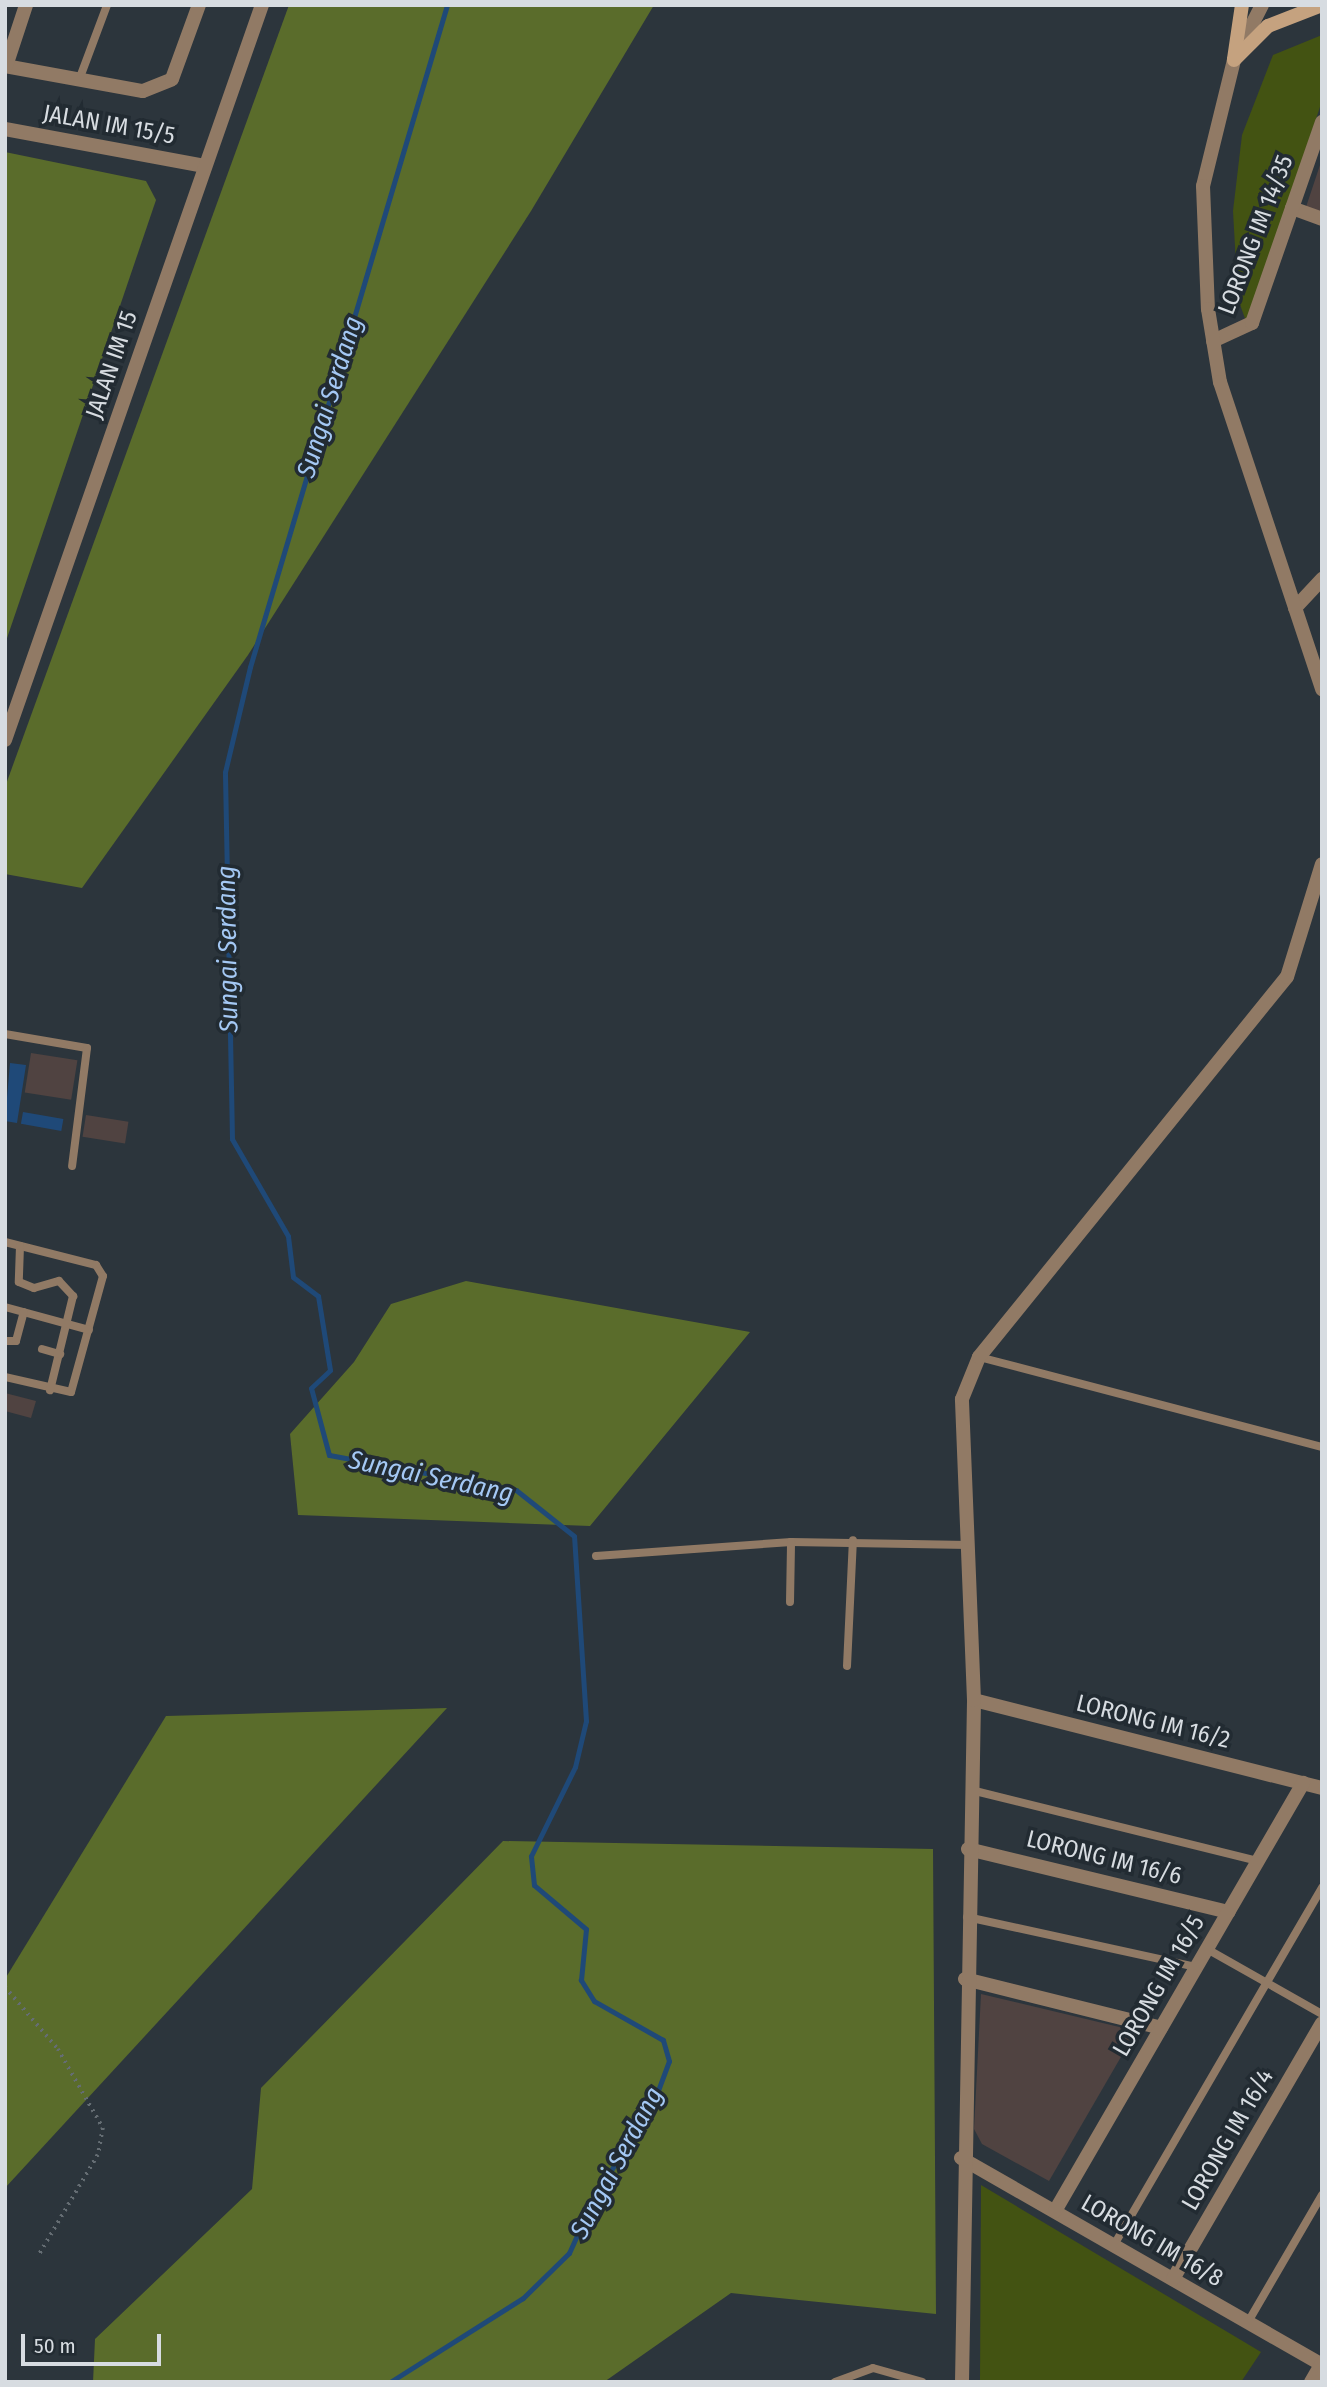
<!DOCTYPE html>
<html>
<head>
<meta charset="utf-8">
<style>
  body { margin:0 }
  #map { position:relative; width:1327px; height:2387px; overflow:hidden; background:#2c353c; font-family:"Fira Sans Condensed",sans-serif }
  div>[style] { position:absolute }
  .green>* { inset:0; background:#435312 }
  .forest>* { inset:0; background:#5a6c2b }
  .water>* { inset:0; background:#1f4978; transform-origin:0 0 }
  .stream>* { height:5px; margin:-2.5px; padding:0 2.5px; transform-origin:2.5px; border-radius:2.5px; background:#1f4978 }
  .building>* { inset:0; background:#504341; transform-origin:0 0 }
  .path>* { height:3.5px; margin-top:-1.75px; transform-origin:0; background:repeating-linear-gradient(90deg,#656d73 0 2px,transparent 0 7px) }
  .service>* { height:8px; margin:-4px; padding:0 4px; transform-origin:4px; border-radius:4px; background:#917a65 }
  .minor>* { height:14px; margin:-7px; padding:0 7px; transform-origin:7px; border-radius:7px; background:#917a65 }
  .tertiary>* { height:14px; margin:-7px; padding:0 7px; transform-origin:7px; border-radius:7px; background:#917a65 }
  .secondary>* { height:14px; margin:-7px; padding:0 7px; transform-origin:7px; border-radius:7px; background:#c5a27f }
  span { translate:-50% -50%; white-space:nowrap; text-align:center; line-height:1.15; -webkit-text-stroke:7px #222b32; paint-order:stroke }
  .street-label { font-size:24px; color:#d7dce1 }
  .water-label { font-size:26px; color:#a4c8f4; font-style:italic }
  .frame { position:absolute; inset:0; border:7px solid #d7dce1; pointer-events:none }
  .scale { position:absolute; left:21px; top:2334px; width:140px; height:32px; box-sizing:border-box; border:4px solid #d7dce1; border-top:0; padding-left:9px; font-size:21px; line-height:24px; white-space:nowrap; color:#d7dce1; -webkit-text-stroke:5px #222b32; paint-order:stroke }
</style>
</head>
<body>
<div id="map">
  <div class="green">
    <div style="clip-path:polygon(1322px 35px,1322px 101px,1247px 324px,1238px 299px,1233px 211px,1242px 135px,1273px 55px)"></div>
    <div style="clip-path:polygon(981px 2185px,1261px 2352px,1241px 2382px,980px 2382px)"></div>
  </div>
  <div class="forest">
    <div style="clip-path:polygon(289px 5px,654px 5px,531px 211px,248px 655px,82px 888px,5px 874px,5px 787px)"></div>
    <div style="clip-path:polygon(5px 152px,146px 181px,156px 200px,5px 644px)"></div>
    <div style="clip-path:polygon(466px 1281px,750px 1332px,590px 1526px,298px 1515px,290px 1434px,354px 1362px,391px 1304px)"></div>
    <div style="clip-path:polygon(447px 1708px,5px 2188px,5px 1979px,166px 1716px)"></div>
    <div style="clip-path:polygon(503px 1841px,933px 1849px,936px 2314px,731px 2293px,604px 2382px,93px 2382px,95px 2339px,252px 2189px,261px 2088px)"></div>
  </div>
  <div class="water">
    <div style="clip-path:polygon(10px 1063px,26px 1065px,17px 1123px,5px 1121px)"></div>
    <div style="left:23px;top:1112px;width:41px;height:12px;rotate:10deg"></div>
  </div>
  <div class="stream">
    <div style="left:390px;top:2382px;width:157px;rotate:-32.3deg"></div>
    <div style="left:523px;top:2298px;width:64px;rotate:-44.4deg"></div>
    <div style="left:569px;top:2253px;width:68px;rotate:-65.7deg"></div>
    <div style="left:597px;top:2191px;width:95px;rotate:-56.1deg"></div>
    <div style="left:650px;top:2112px;width:54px;rotate:-69.6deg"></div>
    <div style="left:669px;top:2061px;width:22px;rotate:-106deg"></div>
    <div style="left:663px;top:2040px;width:79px;rotate:-150.5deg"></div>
    <div style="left:594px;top:2001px;width:25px;rotate:-122deg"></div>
    <div style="left:581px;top:1980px;width:51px;rotate:-84.4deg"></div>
    <div style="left:586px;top:1929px;width:68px;rotate:-139.8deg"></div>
    <div style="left:534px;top:1885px;width:29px;rotate:-96deg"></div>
    <div style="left:531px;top:1856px;width:99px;rotate:-63.7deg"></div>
    <div style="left:575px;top:1767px;width:47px;rotate:-76.6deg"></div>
    <div style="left:586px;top:1721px;width:185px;rotate:-93.7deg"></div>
    <div style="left:574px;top:1536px;width:74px;rotate:-141.6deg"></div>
    <div style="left:516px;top:1490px;width:190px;rotate:-169.4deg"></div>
    <div style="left:329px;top:1455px;width:69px;rotate:-105deg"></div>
    <div style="left:311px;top:1388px;width:26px;rotate:-43deg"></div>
    <div style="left:330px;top:1370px;width:75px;rotate:-99.2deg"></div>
    <div style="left:318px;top:1296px;width:31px;rotate:-143deg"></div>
    <div style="left:293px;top:1277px;width:41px;rotate:-97deg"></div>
    <div style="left:288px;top:1236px;width:112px;rotate:-120deg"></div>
    <div style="left:232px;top:1139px;width:367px;rotate:-91.1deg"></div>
    <div style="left:225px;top:772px;width:108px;rotate:-76.6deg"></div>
    <div style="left:250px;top:667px;width:691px;rotate:-73.43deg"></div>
  </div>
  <div class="building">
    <div style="clip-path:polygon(1321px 162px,1322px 162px,1322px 216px,1305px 210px)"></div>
    <div style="left:31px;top:1053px;width:47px;height:40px;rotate:9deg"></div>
    <div style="left:86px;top:1115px;width:43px;height:22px;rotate:9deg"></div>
    <div style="clip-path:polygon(5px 1393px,36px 1401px,31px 1418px,5px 1411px)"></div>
    <div style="clip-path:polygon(981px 1994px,1136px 2031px,1049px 2181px,982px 2144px,974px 2129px)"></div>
  </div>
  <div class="path">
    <div style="left:5px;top:1987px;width:82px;rotate:49.5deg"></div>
    <div style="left:58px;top:2049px;width:91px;rotate:60.3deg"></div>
    <div style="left:103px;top:2128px;width:27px;rotate:100deg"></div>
    <div style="left:98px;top:2155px;width:116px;rotate:120.5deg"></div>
  </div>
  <div class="service">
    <div style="left:79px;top:80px;width:80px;rotate:-69.5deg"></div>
    <div style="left:5px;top:1034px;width:83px;rotate:9.7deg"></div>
    <div style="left:87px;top:1048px;width:119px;rotate:97.2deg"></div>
    <div style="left:5px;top:1242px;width:94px;rotate:14.2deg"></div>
    <div style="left:96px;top:1265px;width:13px;rotate:58deg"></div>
    <div style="left:103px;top:1276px;width:120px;rotate:105.4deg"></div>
    <div style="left:71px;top:1392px;width:68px;rotate:-167.2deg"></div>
    <div style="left:20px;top:1246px;width:36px;rotate:92deg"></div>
    <div style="left:19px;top:1282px;width:16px;rotate:22deg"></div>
    <div style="left:34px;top:1288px;width:26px;rotate:-16deg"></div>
    <div style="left:59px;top:1281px;width:21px;rotate:47deg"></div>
    <div style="left:73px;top:1296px;width:97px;rotate:103.7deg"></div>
    <div style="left:5px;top:1307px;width:87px;rotate:15.3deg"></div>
    <div style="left:5px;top:1341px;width:11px"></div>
    <div style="left:16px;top:1341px;width:30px;rotate:-75deg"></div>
    <div style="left:42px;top:1349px;width:19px;rotate:16deg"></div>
    <div style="left:979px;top:1357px;width:355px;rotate:14.7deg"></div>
    <div style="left:596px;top:1556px;width:196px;rotate:-4.1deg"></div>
    <div style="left:791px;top:1542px;width:178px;rotate:1deg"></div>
    <div style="left:790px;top:1602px;width:60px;rotate:-89deg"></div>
    <div style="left:847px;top:1666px;width:126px;rotate:-87.3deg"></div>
    <div style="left:971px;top:1790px;width:296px;rotate:13.9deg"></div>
    <div style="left:967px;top:1917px;width:234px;rotate:12.3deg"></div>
    <div style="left:1207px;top:1949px;width:132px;rotate:29.5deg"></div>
    <div style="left:1114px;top:2245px;width:414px;rotate:-59.8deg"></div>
    <div style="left:1248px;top:2322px;width:147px;rotate:-59.8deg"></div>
    <div style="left:835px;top:2382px;width:40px;rotate:-20.2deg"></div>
    <div style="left:873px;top:2368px;width:51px;rotate:15.9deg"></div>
  </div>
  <div class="minor">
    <div style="left:5px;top:66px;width:140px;rotate:10.3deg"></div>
    <div style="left:143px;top:91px;width:31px;rotate:-22deg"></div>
    <div style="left:172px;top:79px;width:79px;rotate:-70deg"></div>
    <div style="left:6px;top:66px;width:64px;rotate:-71.8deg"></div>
    <div style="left:1292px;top:208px;width:32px;rotate:20deg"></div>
    <div style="left:1213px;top:341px;width:43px;rotate:-24.8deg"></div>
    <div style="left:1252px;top:323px;width:213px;rotate:-70.8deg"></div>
    <div style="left:1295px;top:608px;width:40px;rotate:-47deg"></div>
    <div style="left:974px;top:1700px;width:359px;rotate:14.2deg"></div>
    <div style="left:968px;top:1849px;width:268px;rotate:13.6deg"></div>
    <div style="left:965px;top:1979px;width:202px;rotate:14deg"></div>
    <div style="left:961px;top:2158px;width:415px;rotate:29.8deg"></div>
    <div style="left:1055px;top:2211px;width:495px;rotate:-59.9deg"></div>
    <div style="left:1173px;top:2279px;width:296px;rotate:-59.8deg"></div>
    <div style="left:1311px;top:2382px;width:22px;rotate:-60deg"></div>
  </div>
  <div class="tertiary">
    <div style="left:1262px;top:5px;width:62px;rotate:117deg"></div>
    <div style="left:1234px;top:60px;width:130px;rotate:103.8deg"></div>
    <div style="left:1203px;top:186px;width:123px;rotate:87.7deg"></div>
    <div style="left:1208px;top:309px;width:74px;rotate:80.7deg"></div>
    <div style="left:1220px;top:382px;width:324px;rotate:71.6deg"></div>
    <div style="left:5px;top:129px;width:203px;rotate:10.5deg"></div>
    <div style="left:5px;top:740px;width:779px;rotate:-70.73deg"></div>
    <div style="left:962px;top:2382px;width:682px;rotate:-88.99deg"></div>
    <div style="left:974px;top:1700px;width:301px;rotate:-92.3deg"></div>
    <div style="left:962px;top:1399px;width:45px;rotate:-68deg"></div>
    <div style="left:979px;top:1357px;width:489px;rotate:-51deg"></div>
    <div style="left:1287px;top:977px;width:118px;rotate:-72.8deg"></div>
  </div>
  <div class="secondary">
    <div style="left:1234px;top:59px;width:55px;rotate:-81.6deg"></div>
    <div style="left:1234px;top:60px;width:48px;rotate:-45deg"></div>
    <div style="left:1268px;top:26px;width:58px;rotate:-21.3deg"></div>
  </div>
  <div class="street-label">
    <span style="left:109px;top:125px;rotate:10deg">JALAN IM 15/5</span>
    <span style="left:1256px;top:235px;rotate:-69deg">LORONG IM 14/35</span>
    <span style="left:112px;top:365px;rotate:-71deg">JALAN IM 15</span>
    <span style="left:1153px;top:1722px;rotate:14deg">LORONG IM 16/2</span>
    <span style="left:1104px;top:1858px;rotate:14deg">LORONG IM 16/6</span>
    <span style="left:1159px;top:1986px;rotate:-60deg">LORONG IM 16/5</span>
    <span style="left:1228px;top:2140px;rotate:-60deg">LORONG IM 16/4</span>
    <span style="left:1152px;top:2241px;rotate:30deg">LORONG IM 16/8</span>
  </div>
  <div class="water-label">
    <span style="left:330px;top:397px;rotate:-73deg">Sungai Serdang</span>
    <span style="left:228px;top:949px;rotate:-91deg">Sungai Serdang</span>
    <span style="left:431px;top:1477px;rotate:12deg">Sungai Serdang</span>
    <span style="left:617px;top:2163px;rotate:-62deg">Sungai Serdang</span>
  </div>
  <div class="frame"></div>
  <div class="scale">50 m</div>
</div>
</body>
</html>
